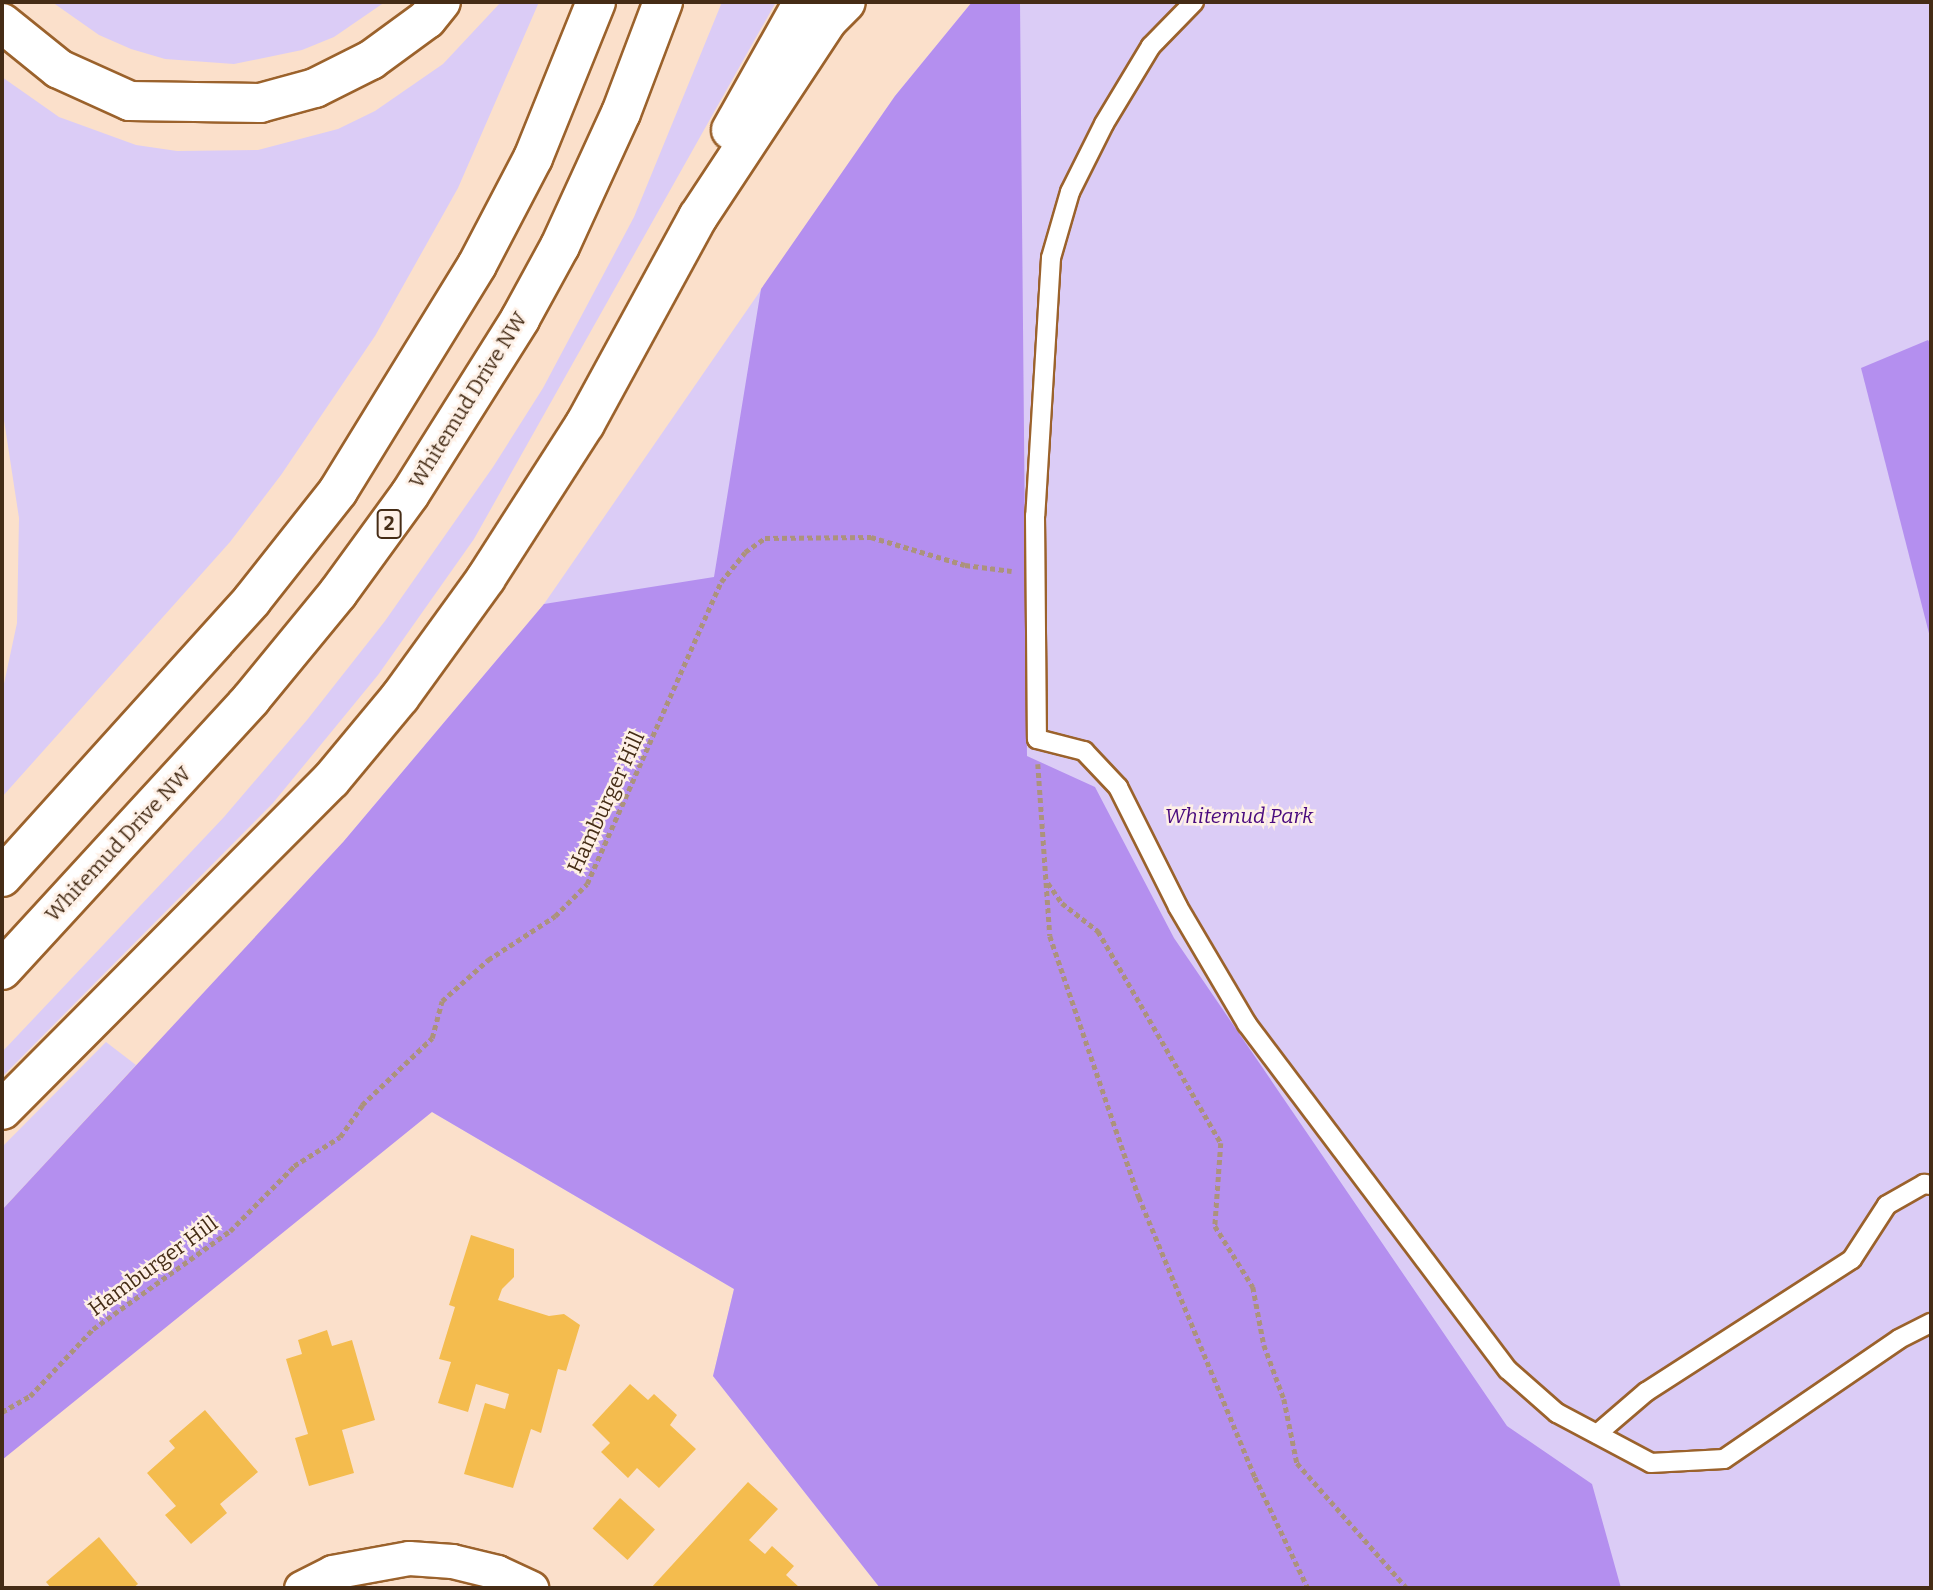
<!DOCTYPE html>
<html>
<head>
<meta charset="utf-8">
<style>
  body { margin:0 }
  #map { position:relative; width:1933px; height:1590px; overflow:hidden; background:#fbe0cb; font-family:Bitter,serif }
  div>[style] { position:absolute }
  .green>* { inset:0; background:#dbccf6 }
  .forest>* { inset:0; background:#b48fef }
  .building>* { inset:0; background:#f4bc4e; transform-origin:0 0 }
  .path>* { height:4.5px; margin-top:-2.25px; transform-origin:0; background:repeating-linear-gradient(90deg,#ac927c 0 5px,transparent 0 8.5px) }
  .roads { filter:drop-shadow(2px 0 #9b622c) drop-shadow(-2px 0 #9b622c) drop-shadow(0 2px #9b622c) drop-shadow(0 -2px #9b622c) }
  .service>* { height:18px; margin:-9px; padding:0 9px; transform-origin:9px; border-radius:9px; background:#fff }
  .minor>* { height:33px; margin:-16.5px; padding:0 16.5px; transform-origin:16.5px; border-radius:16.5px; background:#fff }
  .motorway>* { height:38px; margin:-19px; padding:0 19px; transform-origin:19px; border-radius:19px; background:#fff }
  span { translate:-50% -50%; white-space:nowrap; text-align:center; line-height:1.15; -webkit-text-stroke:5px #fef0e6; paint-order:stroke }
  .shield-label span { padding:2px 5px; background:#fef0e6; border:2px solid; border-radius:5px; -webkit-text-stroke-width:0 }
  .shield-label { font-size:19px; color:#452c16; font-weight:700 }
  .street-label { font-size:21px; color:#452c16 }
  .park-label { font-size:21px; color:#490a7e; font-style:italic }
  .frame { position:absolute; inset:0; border:4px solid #452c16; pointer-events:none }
</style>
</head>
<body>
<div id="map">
  <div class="green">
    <div style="clip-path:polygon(52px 2px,385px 2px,334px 37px,302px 50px,234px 64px,165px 59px,131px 49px,99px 35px)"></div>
    <div style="clip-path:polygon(501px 2px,539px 2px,458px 188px,375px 336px,281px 475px,230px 542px,2px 797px,2px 693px,17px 623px,19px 518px,2px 407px,2px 77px,59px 117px,136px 145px,177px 151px,258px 150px,338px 129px,375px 111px,443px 64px)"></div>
    <div style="clip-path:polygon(722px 2px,776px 2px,474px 539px,378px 675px,273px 803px,2px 1077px,2px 1052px,224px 817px,307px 720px,385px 621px,493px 467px,543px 388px,634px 217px)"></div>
    <div style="clip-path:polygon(972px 2px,1931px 2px,1931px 1588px,880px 1588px,713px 1376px,734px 1289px,432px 1112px,344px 841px,544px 604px,895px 96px)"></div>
    <div style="clip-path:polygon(106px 1042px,136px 1065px,2px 1210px,2px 1147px)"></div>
  </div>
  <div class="forest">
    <div style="clip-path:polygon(972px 2px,1020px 2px,1027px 756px,1095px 787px,1174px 938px,1507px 1426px,1592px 1484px,1621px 1588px,880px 1588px,713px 1376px,734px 1289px,432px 1112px,2px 1460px,2px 1210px,344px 841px,544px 604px,714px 577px,761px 289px,895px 96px)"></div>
    <div style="clip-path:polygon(1928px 340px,1931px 345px,1931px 641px,1861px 368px)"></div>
  </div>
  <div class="building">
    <div style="clip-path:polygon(471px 1235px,514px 1249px,514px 1277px,502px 1289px,498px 1300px,549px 1316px,564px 1314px,580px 1325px,566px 1371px,558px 1369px,541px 1433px,531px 1429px,513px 1488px,464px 1474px,485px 1403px,505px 1409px,509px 1394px,476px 1384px,468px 1412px,438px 1403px,451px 1362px,439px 1359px,455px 1307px,449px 1305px)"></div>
    <div style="clip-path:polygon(327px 1330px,332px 1346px,352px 1340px,375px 1420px,342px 1430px,354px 1473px,309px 1486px,295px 1438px,308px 1434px,286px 1359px,302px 1354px,298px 1340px)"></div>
    <div style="clip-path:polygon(630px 1384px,648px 1400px,654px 1394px,677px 1415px,670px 1425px,696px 1449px,659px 1488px,637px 1468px,628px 1478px,601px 1452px,610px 1443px,592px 1425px)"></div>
    <div style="clip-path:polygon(205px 1410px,258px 1472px,220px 1504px,227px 1513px,191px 1544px,165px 1515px,176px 1506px,147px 1473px,175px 1448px,169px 1441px)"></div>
    <div style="clip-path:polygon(748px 1482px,778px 1509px,749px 1540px,765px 1554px,772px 1546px,794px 1566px,786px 1575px,800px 1588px,651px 1588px)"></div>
    <div style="left:620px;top:1498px;width:47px;height:41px;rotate:42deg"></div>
    <div style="clip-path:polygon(99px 1537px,138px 1584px,133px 1588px,51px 1588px,46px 1582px)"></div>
  </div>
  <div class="path">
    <div style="left:1038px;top:764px;width:172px;rotate:86deg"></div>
    <div style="left:1050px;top:936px;width:276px;rotate:71.2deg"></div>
    <div style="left:1139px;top:1197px;width:303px;rotate:67.5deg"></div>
    <div style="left:1255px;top:1477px;width:123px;rotate:64.5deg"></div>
    <div style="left:1048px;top:883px;width:24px;rotate:55deg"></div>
    <div style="left:1062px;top:903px;width:46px;rotate:37.9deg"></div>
    <div style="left:1098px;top:931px;width:245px;rotate:59.9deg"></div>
    <div style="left:1221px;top:1143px;width:83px;rotate:94.1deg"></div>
    <div style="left:1215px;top:1226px;width:72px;rotate:58.1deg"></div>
    <div style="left:1253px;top:1287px;width:59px;rotate:79.3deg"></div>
    <div style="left:1264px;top:1345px;width:58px;rotate:69.7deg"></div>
    <div style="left:1284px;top:1399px;width:65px;rotate:78.5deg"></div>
    <div style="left:1297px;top:1463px;width:167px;rotate:48.7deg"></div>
    <div style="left:2px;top:1412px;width:32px;rotate:-30deg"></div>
    <div style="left:30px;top:1396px;width:92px;rotate:-46.8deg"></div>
    <div style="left:93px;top:1329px;width:168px;rotate:-35.6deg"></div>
    <div style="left:230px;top:1231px;width:91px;rotate:-45.4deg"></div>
    <div style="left:294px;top:1166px;width:54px;rotate:-32.2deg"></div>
    <div style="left:340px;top:1137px;width:39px;rotate:-55deg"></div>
    <div style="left:362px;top:1105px;width:97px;rotate:-43.7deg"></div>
    <div style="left:432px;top:1038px;width:38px;rotate:-75deg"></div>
    <div style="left:442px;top:1001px;width:62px;rotate:-41.7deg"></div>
    <div style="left:488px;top:960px;width:80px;rotate:-33.3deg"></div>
    <div style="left:555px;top:916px;width:45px;rotate:-45deg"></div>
    <div style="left:587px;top:884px;width:330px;rotate:-66.1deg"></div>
    <div style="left:721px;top:582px;width:38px;rotate:-51deg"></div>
    <div style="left:745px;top:552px;width:24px;rotate:-35deg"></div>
    <div style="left:765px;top:538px;width:106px;rotate:-0.5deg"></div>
    <div style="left:871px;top:537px;width:98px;rotate:16.6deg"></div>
    <div style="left:965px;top:565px;width:47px;rotate:7.3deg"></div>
  </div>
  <div class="roads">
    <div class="service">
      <div style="left:1194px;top:2px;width:62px;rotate:134.3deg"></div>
      <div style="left:1151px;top:46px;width:91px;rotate:121.1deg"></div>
      <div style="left:1104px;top:124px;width:76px;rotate:116.6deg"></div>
      <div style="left:1070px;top:192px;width:69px;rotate:106.1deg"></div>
      <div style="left:1051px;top:258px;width:258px;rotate:93.5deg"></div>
      <div style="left:1035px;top:516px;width:223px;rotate:89.5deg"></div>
      <div style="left:1037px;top:739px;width:49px;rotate:14.3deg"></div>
      <div style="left:1084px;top:751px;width:50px;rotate:46.6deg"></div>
      <div style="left:1118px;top:787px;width:134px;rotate:63.4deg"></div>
      <div style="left:1178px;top:907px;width:136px;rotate:59.5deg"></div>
      <div style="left:1247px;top:1024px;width:433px;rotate:53deg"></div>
      <div style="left:1508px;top:1370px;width:65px;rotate:41.3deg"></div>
      <div style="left:1557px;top:1413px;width:106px;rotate:28deg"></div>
      <div style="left:1651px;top:1463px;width:73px;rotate:-3.1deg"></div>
      <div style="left:1724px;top:1459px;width:212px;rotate:-34.4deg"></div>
      <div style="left:1899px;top:1339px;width:36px;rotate:-27deg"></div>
      <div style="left:1597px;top:1434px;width:65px;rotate:-40.6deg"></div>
      <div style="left:1646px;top:1392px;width:245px;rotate:-32.8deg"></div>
      <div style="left:1852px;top:1259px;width:64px;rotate:-57.1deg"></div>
      <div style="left:1887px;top:1205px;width:43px;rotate:-29.6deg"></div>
      <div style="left:1924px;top:1184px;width:7px;rotate:8deg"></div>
    </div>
    <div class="minor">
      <div style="left:301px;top:1588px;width:35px;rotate:-27deg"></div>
      <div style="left:332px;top:1572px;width:78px;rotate:-10.3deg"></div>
      <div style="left:409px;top:1558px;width:43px;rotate:4deg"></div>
      <div style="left:452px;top:1561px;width:46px;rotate:13.7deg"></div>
      <div style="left:497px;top:1572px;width:38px;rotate:25deg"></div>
    </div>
    <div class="motorway">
      <div style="left:2px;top:23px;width:73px;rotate:38.9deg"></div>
      <div style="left:59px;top:69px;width:78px;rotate:24.3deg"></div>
      <div style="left:130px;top:101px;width:130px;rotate:0.9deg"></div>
      <div style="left:260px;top:103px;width:57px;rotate:-15.3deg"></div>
      <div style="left:315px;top:88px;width:63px;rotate:-26.6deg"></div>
      <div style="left:371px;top:60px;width:69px;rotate:-36.2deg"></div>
      <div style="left:427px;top:19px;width:22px;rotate:-51deg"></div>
      <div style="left:731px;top:130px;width:147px;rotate:-60.6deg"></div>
      <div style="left:2px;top:877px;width:373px;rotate:-47.9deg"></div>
      <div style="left:252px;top:600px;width:139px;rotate:-51.7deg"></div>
      <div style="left:338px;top:491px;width:265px;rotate:-58.4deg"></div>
      <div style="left:477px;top:265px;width:121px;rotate:-62.4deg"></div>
      <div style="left:533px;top:158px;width:168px;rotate:-68deg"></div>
      <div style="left:2px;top:970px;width:368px;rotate:-47.4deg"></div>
      <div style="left:251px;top:699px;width:137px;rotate:-50.6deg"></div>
      <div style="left:338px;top:593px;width:122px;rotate:-54deg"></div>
      <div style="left:410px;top:494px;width:207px;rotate:-57.8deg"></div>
      <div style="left:520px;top:319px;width:83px;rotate:-61.3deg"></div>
      <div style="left:560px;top:246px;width:146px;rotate:-65.4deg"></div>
      <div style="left:621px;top:113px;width:119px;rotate:-69.3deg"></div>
      <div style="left:2px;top:1110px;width:466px;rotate:-45.1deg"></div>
      <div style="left:331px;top:780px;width:108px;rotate:-50.3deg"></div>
      <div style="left:400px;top:697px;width:147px;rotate:-54.1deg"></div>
      <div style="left:486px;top:578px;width:183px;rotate:-57.3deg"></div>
      <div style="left:585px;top:424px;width:236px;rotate:-61.4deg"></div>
      <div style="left:698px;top:217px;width:236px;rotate:-56.6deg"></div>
      <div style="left:828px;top:20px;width:25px;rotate:-45deg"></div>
    </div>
  </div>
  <div class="shield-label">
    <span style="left:389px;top:524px">2</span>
  </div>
  <div class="street-label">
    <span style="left:468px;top:400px;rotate:-58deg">Whitemud Drive NW</span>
    <span style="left:606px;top:802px;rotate:-65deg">Hamburger Hill</span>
    <span style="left:118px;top:844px;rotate:-47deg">Whitemud Drive NW</span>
    <span style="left:153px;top:1266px;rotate:-36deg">Hamburger Hill</span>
  </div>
  <div class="park-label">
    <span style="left:1239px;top:816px">Whitemud Park</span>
  </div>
  <div class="frame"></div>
</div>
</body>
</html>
